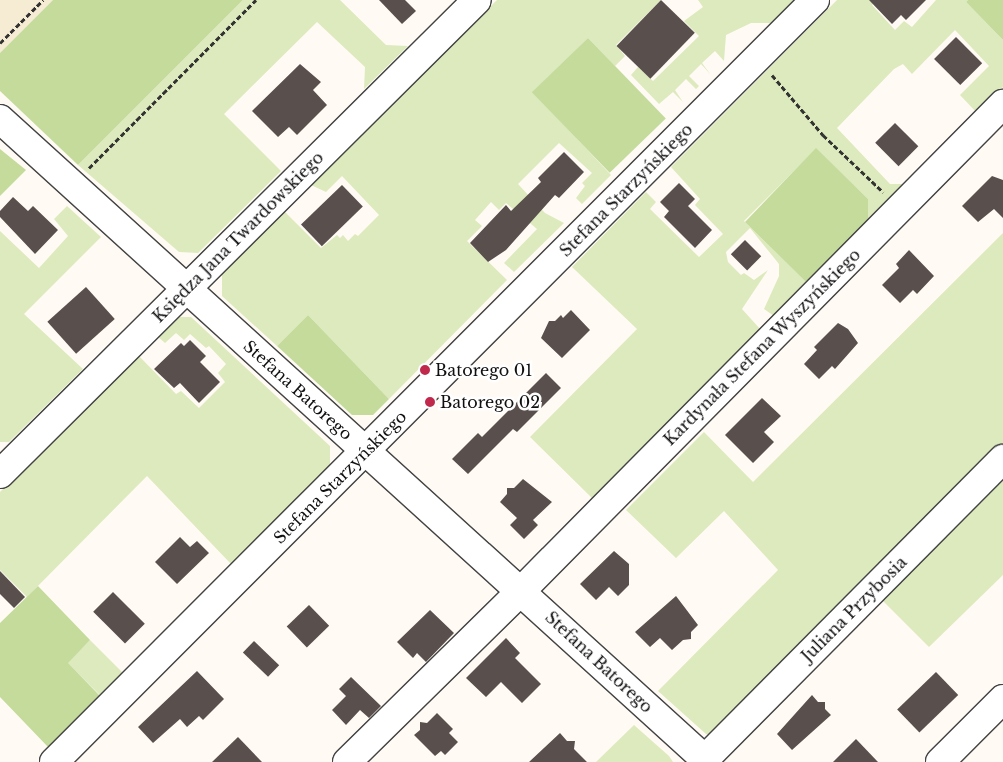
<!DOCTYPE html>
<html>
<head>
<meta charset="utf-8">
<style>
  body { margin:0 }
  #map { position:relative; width:1003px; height:762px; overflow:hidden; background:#fffbf4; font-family:"Libre Baskerville",serif }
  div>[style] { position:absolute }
  .farmland>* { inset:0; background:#f5ecd3 }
  .green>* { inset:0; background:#ddeabd; transform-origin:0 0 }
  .forest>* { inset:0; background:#c4db9c; transform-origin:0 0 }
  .building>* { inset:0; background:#594f4d; transform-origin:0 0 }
  .path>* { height:3px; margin-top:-1.5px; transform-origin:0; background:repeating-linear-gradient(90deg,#323232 0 5px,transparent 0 7.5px) }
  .roads { filter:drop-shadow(1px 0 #434343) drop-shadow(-1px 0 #434343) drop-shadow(0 1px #434343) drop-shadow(0 -1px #434343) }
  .minor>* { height:28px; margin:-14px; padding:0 14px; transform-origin:14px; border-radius:14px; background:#fff }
  .dots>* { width:14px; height:14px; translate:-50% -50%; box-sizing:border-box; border:2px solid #fff; border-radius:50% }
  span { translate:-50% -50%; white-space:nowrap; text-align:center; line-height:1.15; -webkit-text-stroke:5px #fff; paint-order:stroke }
  .street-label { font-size:16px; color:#101010 }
  .poi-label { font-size:16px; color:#101010 }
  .left { translate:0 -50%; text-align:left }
</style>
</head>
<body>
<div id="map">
  <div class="farmland">
    <div style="clip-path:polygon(0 0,53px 0,0 53px)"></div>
  </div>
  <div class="green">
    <div style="clip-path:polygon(243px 0,340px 0,386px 45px,408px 46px,364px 89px,365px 67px,317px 22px,224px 114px,281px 171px,198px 253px,179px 252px,78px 165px)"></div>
    <div style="clip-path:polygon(497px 0,661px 0,616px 45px,625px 56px,615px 66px,588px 38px,533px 92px,611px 175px,582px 204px,576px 198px,585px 186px,582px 183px,592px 173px,559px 143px,518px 184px,545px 213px,564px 223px,514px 272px,504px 263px,537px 229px,506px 203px,499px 210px,491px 202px,475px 220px,482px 226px,467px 241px,507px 280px,389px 399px,308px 315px,277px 346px,222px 296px,222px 273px,284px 211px,321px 248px,337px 235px,340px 238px,343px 235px,348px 241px,355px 234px,358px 236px,379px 215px,342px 176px,326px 192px,311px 185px)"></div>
    <div style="clip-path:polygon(698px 0,795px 0,772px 23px,751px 23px,726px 35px,724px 61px,715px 51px,702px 63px,711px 75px,701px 64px,689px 76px,699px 86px,696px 89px,686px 79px,675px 90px,683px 102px,673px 92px,659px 104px,631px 75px,638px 67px,653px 81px,699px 36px,684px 21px,703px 7px)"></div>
    <div style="clip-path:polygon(837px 0,877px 0,872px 5px,895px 30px,904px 21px,912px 27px,936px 0,968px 0,966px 2px,1003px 40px,1003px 87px,977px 113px,960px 95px,989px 66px,955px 30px,912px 74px,903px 64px,894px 69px,837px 128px,890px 184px,908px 184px,868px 223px,868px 199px,816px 149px,744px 221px,807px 283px,774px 316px,764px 309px,779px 276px,779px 264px,750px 228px,726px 252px,728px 262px,741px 275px,744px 273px,754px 280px,768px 270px,742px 309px,761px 330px,592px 498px,530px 437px,637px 329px,572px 267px,646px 192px,656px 202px,650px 209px,699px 257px,723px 234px,695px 205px,700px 199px,671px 167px)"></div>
    <div style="clip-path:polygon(67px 206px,101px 237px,24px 314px,83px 369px,9px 442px,0 442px,0 231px,39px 268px,68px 236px,54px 219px)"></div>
    <div style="clip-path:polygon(1003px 233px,1003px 449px,711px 736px,706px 734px,658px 691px,778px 570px,724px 511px,676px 558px,626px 510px,704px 432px,753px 482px)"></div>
    <div style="clip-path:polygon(176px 317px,191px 317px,330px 446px,330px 467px,231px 564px,147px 476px,27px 597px,0 570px,0 492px,138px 355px,176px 394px,181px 391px,199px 408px,225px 382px,218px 373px,226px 364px,209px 346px,206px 348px,190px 334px,184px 340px,176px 333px,165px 343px,157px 336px)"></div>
    <div style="clip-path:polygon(1003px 478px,1003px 575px,929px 647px,882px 600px)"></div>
    <div style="left:90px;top:640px;width:47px;height:32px;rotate:45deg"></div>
    <div style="clip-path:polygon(634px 725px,669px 756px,673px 762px,596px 762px)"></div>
  </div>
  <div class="forest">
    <div style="clip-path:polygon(53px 0,243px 0,78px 165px,0 91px,0 53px)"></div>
    <div style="clip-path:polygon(968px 0,1003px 0,1003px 40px,966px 2px)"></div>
    <div style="left:588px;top:38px;width:112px;height:78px;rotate:46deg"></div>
    <div style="clip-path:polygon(816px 148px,868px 199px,868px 223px,807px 283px,745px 222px)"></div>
    <div style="clip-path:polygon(0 149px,26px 170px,0 196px)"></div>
    <div style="clip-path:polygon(308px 315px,389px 399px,373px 415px,352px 415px,277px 346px)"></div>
    <div style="clip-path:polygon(38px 586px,90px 640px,68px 663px,100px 696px,49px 748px,0 697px,0 623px)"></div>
  </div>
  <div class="building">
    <div style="clip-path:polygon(379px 0,405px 0,416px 11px,402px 24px)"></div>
    <div style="left:661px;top:0;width:47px;height:64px;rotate:44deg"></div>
    <div style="clip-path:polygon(869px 0,926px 0,906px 20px,901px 15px,892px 24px)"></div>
    <div style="left:956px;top:37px;width:37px;height:31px;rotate:45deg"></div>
    <div style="clip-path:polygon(300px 64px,321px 82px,313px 90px,327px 105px,297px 135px,289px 127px,278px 137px,252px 111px)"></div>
    <div style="left:895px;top:123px;width:33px;height:28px;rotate:45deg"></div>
    <div style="clip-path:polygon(564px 152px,584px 172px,559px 198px,555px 195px,506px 250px,488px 262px,470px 243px,506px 205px,511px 211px,541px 182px,538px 178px)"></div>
    <div style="clip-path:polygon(992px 176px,1003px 180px,1003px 218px,994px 209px,978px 222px,962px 206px)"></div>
    <div style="clip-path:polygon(679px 183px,695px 199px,688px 206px,712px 230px,695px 248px,664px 217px,669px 211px,660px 202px)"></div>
    <div style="left:342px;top:185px;width:30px;height:57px;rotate:46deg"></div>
    <div style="clip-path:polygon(13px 197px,28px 211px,33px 206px,58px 230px,35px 254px,0 217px,0 211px)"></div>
    <div style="left:745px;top:240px;width:23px;height:20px;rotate:45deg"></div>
    <div style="clip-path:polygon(909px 250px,934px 276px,917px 294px,913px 290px,900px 303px,882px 285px,899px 268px,896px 264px)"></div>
    <div style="left:86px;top:287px;width:43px;height:52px;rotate:48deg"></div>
    <div style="clip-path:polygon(571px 310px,590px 330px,562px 358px,541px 338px,549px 321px,555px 321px,561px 315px,563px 318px)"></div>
    <div style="clip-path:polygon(838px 323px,848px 329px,858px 343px,835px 369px,832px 366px,819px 379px,804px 364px,817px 350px,814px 347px)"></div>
    <div style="clip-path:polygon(190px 340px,206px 356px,200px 362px,220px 382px,199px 403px,180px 383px,174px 388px,154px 369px,181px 343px,184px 346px)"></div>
    <div style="clip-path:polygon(546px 373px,561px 388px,517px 432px,513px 429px,468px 474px,452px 459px,478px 433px,482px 437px)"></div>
    <div style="clip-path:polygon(762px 398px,781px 416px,764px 432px,774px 442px,753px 463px,725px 435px)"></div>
    <div style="clip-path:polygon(523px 479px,552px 502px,533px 520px,538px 525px,524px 539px,510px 525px,517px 518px,500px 502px,507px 494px,507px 488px,514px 488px)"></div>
    <div style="clip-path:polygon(180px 537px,190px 547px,197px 541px,209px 553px,177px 584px,155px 562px)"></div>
    <div style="clip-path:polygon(614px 551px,629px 564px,629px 585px,618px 596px,609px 587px,596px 600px,580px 584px)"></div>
    <div style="clip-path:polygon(0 571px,25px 597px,14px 608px,0 594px)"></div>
    <div style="left:113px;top:592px;width:45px;height:28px;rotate:45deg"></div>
    <div style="clip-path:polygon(676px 596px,698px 625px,691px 632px,691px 639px,683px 640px,672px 650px,660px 638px,650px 647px,635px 632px)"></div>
    <div style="left:309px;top:605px;width:29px;height:31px;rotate:46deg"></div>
    <div style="clip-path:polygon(430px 610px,454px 633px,426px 662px,417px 653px,413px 658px,397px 642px)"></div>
    <div style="clip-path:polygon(506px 638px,520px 653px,515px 658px,541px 684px,522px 703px,501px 682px,486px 697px,466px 678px)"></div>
    <div style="left:254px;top:641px;width:35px;height:16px;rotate:44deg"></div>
    <div style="clip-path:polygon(197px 671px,224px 699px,203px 720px,199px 716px,187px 727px,180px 719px,153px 743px,138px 727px)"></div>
    <div style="left:936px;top:672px;width:32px;height:54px;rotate:46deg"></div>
    <div style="clip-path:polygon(351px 677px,381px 706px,369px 718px,360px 710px,346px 725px,332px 710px,346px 696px,339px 689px)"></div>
    <div style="clip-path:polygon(812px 695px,818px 702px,825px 702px,825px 709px,831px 715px,792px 750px,777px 734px)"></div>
    <div style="clip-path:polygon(437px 713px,453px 729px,449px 733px,458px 742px,445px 755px,441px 751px,435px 756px,414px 735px,420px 730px,420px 722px,427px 723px)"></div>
    <div style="clip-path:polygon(560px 733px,567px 741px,575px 741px,574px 749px,587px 762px,529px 762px)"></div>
    <div style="clip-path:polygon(238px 737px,262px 762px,212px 762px)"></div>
    <div style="clip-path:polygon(856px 739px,878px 762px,833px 762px)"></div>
  </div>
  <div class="path">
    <div style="left:0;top:43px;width:61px;rotate:-45deg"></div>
    <div style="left:772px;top:75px;width:79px;rotate:49.6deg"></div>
    <div style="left:823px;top:135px;width:83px;rotate:43.5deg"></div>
    <div style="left:89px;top:168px;width:237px;rotate:-45.2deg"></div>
  </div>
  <div class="roads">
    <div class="minor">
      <div style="left:0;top:119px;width:956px;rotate:42.25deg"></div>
      <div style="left:0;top:474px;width:672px;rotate:-44.82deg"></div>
      <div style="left:705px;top:759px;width:423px;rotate:-45.2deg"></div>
      <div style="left:54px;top:762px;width:1077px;rotate:-45.04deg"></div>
      <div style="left:347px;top:762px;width:245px;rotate:-44.5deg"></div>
      <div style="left:522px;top:590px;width:684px;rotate:-45.3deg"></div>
      <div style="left:940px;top:762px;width:89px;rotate:-45deg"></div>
    </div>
  </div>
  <div class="dots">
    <div style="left:425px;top:370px;background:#c0284c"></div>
    <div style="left:430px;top:402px;background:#c0284c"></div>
  </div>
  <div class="street-label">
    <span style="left:626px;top:190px;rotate:-45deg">Stefana Starzyńskiego</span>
    <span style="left:238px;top:237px;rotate:-45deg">Księdza Jana Twardowskiego</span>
    <span style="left:762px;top:347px;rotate:-45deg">Kardynała Stefana Wyszyńskiego</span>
    <span style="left:298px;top:390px;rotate:42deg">Stefana Batorego</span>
    <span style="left:340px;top:477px;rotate:-45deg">Stefana Starzyńskiego</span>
    <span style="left:854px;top:609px;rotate:-45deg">Juliana Przybosia</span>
    <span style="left:599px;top:662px;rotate:43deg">Stefana Batorego</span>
  </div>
  <div class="poi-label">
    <span class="left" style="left:435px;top:370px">Batorego 01</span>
    <span class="left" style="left:440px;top:402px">Batorego 02</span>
  </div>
</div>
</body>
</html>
